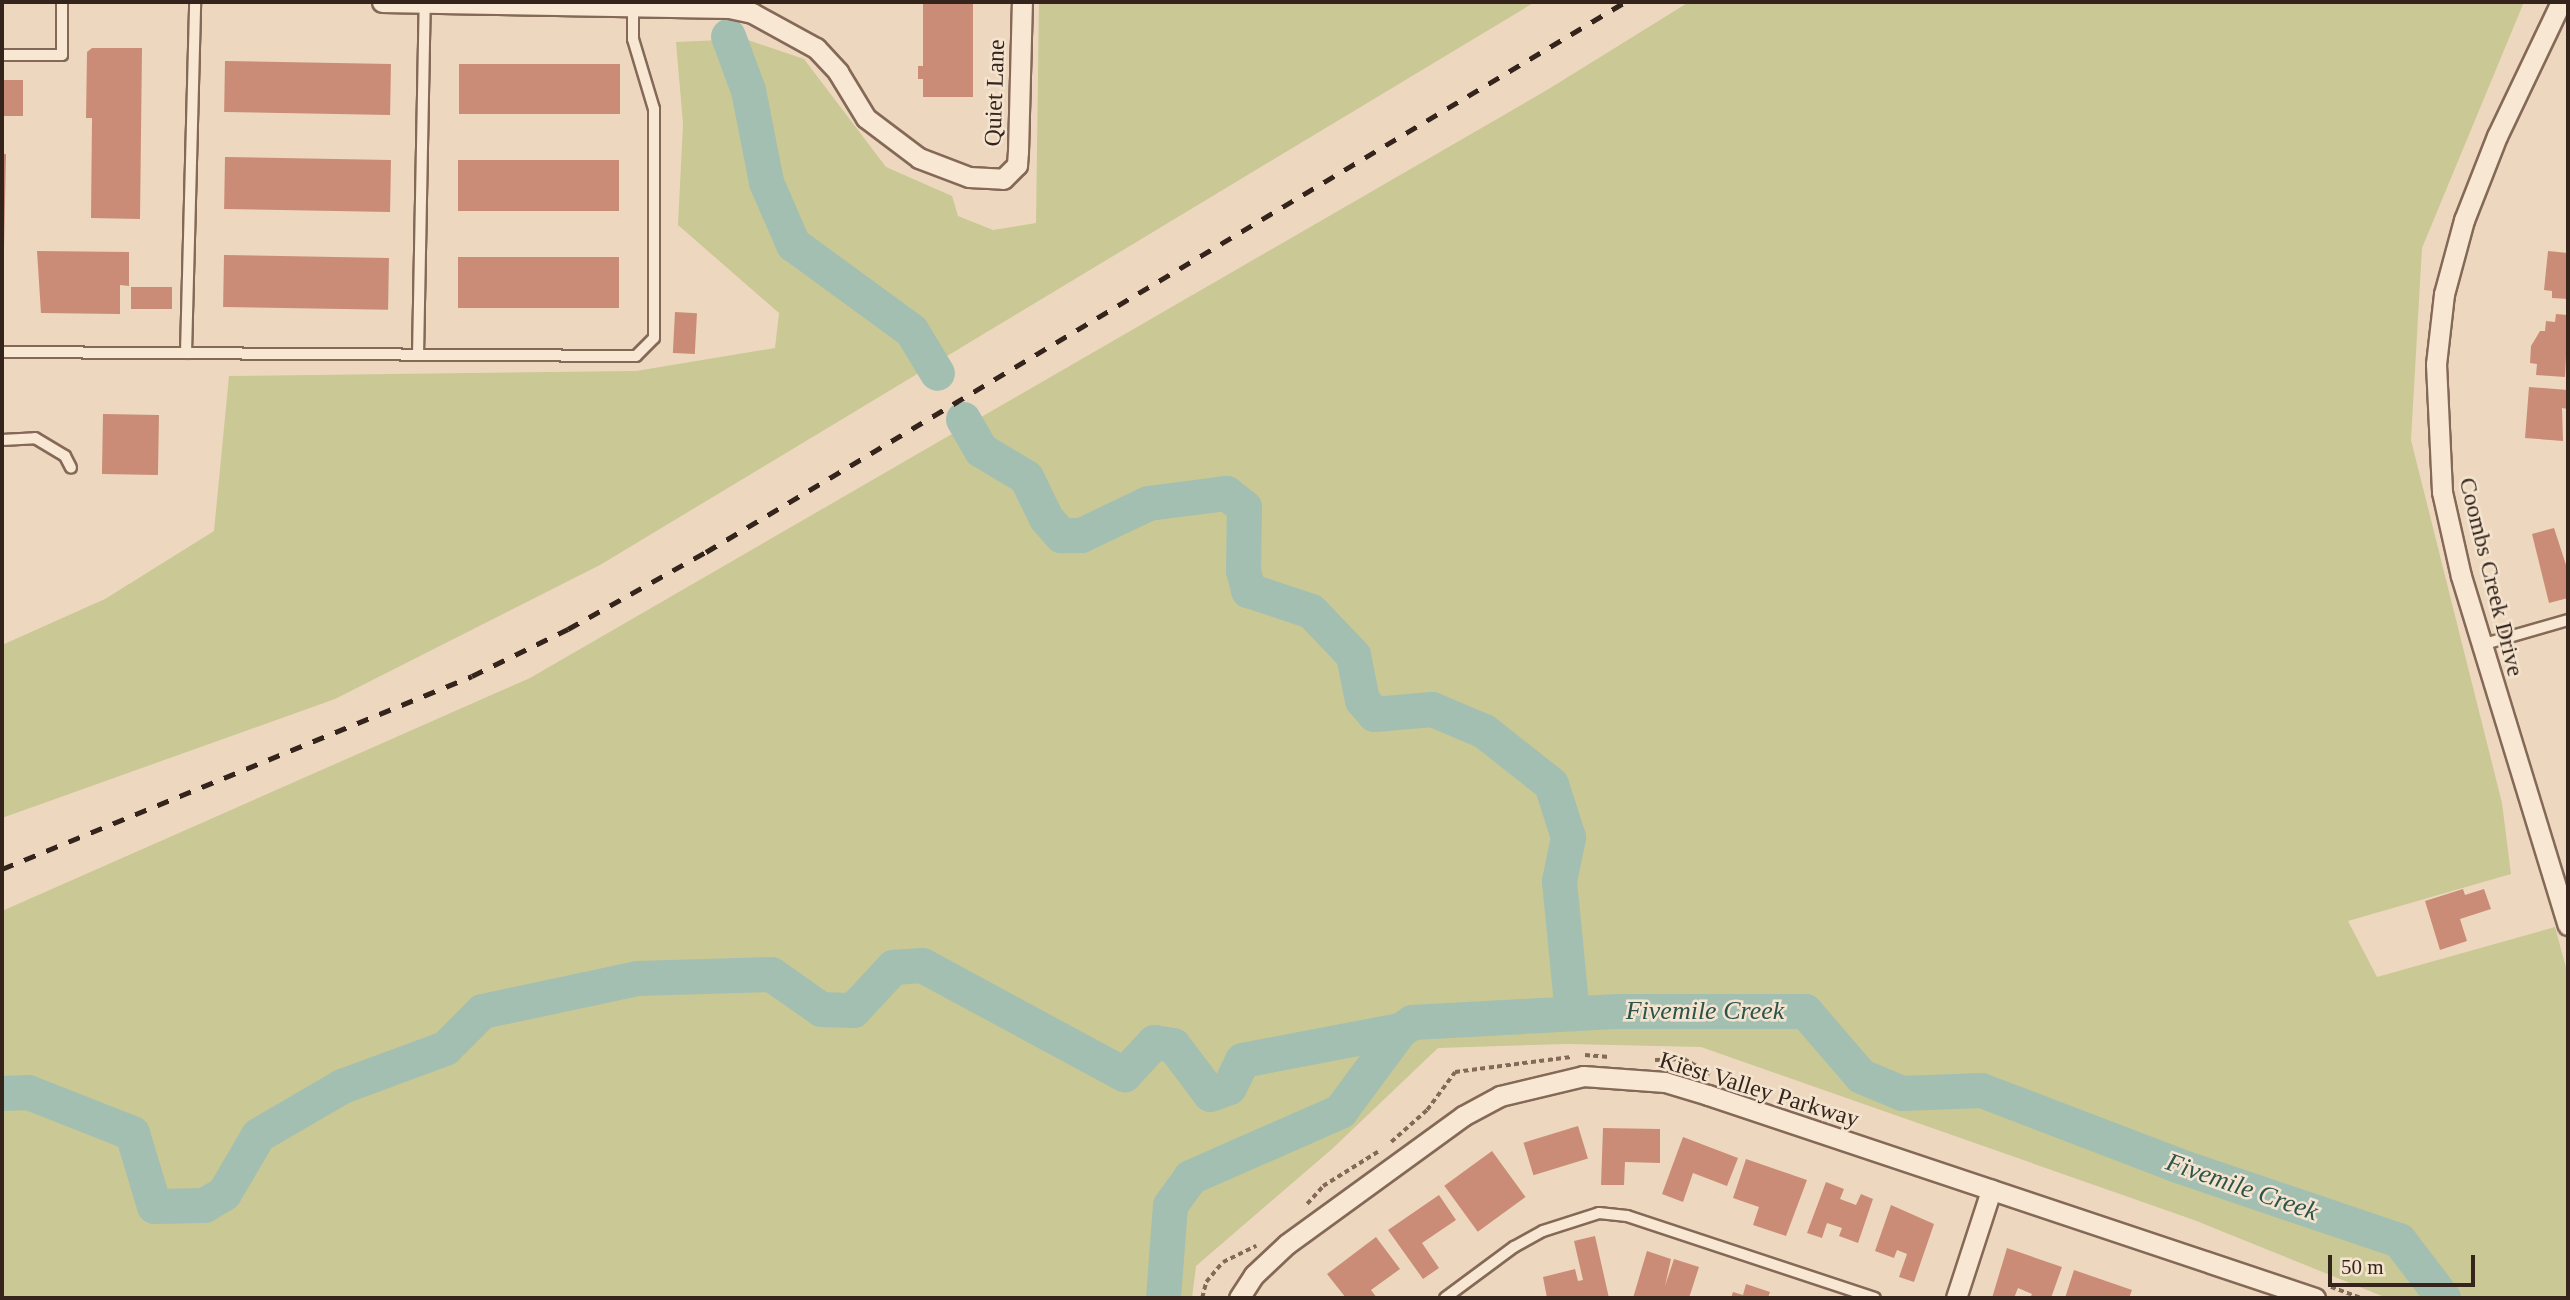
<!DOCTYPE html>
<html>
<head>
<meta charset="utf-8">
<style>
  body { margin:0 }
  #map { position:relative; width:2570px; height:1300px; overflow:hidden; background:#edd8bf; font-family:Georgia,serif }
  div>[style] { position:absolute }
  .green>* { inset:0; background:#cac894 }
  .river>* { height:35px; margin:-17.5px; padding:0 17.5px; transform-origin:17.5px; border-radius:17.5px; background:#a2bfb2 }
  .building>* { inset:0; background:#ca8c76; transform-origin:0 0 }
  .path>* { height:3.5px; margin-top:-1.75px; transform-origin:0; background:repeating-linear-gradient(90deg,#856958 0 5px,transparent 0 8.5px) }
  .roads { filter:drop-shadow(2px 0 #856958) drop-shadow(-2px 0 #856958) drop-shadow(0 2px #856958) drop-shadow(0 -2px #856958) }
  .lane>* { height:10px; margin:-5px; padding:0 5px; transform-origin:5px; border-radius:5px; background:#f8e7d2 }
  .street>* { height:19px; margin:-9.5px; padding:0 9.5px; transform-origin:9.5px; border-radius:9.5px; background:#f8e7d2 }
  .rail>* { height:5px; margin-top:-2.5px; transform-origin:0; background:repeating-linear-gradient(90deg,#35241c 0 12px,transparent 0 24px) }
  span { translate:-50% -50%; white-space:nowrap; text-align:center; line-height:1.15; -webkit-text-stroke:5px #f4e4cf; paint-order:stroke }
  .street-label { font-size:24px; color:#35241c }
  .water-label { font-size:26px; color:#2c544b; font-style:italic }
  .frame { position:absolute; inset:0; border:4px solid #35241c; pointer-events:none }
  .scale { position:absolute; left:2328px; top:1255px; width:147px; height:32px; box-sizing:border-box; border:4px solid #35241c; border-top:0; padding-left:9px; font-size:21px; line-height:24px; white-space:nowrap; color:#35241c; -webkit-text-stroke:5px #f4e4cf; paint-order:stroke }
</style>
</head>
<body>
<div id="map">
  <div class="green">
    <div style="clip-path:polygon(1039px 2px,1535px 2px,600px 565px,335px 699px,2px 818px,2px 645px,105px 599px,214px 531px,229px 376px,636px 371px,775px 348px,779px 313px,678px 225px,683px 124px,676px 42px,745px 39px,804px 59px,886px 167px,952px 196px,958px 216px,993px 230px,1036px 223px)"></div>
    <div style="clip-path:polygon(1689px 2px,2524px 2px,2422px 248px,2411px 440px,2502px 803px,2511px 874px,2348px 921px,2377px 977px,2555px 927px,2568px 975px,2568px 1298px,2387px 1298px,2194px 1220px,1701px 1047px,1568px 1044px,1438px 1048px,1332px 1149px,1196px 1266px,1192px 1298px,2px 1298px,2px 911px,530px 678px,1547px 90px)"></div>
  </div>
  <div class="river">
    <div style="left:728px;top:36px;width:58px;rotate:69.7deg"></div>
    <div style="left:748px;top:90px;width:94px;rotate:78.9deg"></div>
    <div style="left:766px;top:182px;width:68px;rotate:66.5deg"></div>
    <div style="left:793px;top:244px;width:146px;rotate:36.1deg"></div>
    <div style="left:911px;top:330px;width:50px;rotate:58.8deg"></div>
    <div style="left:963px;top:419px;width:36px;rotate:60deg"></div>
    <div style="left:981px;top:450px;width:52px;rotate:31deg"></div>
    <div style="left:1026px;top:477px;width:46px;rotate:64deg"></div>
    <div style="left:1046px;top:518px;width:23px;rotate:49deg"></div>
    <div style="left:1061px;top:535px;width:20px"></div>
    <div style="left:1081px;top:535px;width:74px;rotate:-25.5deg"></div>
    <div style="left:1148px;top:503px;width:79px;rotate:-7.3deg"></div>
    <div style="left:1226px;top:493px;width:23px;rotate:38deg"></div>
    <div style="left:1244px;top:507px;width:63px;rotate:90.9deg"></div>
    <div style="left:1243px;top:570px;width:21px;rotate:76deg"></div>
    <div style="left:1248px;top:590px;width:66px;rotate:18.4deg"></div>
    <div style="left:1311px;top:611px;width:61px;rotate:46.3deg"></div>
    <div style="left:1353px;top:655px;width:46px;rotate:78.7deg"></div>
    <div style="left:1362px;top:700px;width:18px;rotate:49deg"></div>
    <div style="left:1374px;top:714px;width:58px;rotate:-4.9deg"></div>
    <div style="left:1432px;top:709px;width:56px;rotate:22.9deg"></div>
    <div style="left:1484px;top:731px;width:85px;rotate:38.3deg"></div>
    <div style="left:1551px;top:784px;width:56px;rotate:72.2deg"></div>
    <div style="left:1568px;top:837px;width:45px;rotate:101.6deg"></div>
    <div style="left:1559px;top:881px;width:133px;rotate:84.4deg"></div>
    <div style="left:2px;top:1093px;width:26px;rotate:-2deg"></div>
    <div style="left:28px;top:1092px;width:112px;rotate:21.5deg"></div>
    <div style="left:132px;top:1133px;width:76px;rotate:73.2deg"></div>
    <div style="left:154px;top:1206px;width:50px;rotate:-1.1deg"></div>
    <div style="left:204px;top:1205px;width:23px;rotate:-31deg"></div>
    <div style="left:224px;top:1193px;width:67px;rotate:-59.6deg"></div>
    <div style="left:258px;top:1135px;width:97px;rotate:-30.3deg"></div>
    <div style="left:342px;top:1086px;width:110px;rotate:-20.3deg"></div>
    <div style="left:445px;top:1048px;width:52px;rotate:-45deg"></div>
    <div style="left:482px;top:1011px;width:158px;rotate:-12deg"></div>
    <div style="left:637px;top:978px;width:134px;rotate:-1.7deg"></div>
    <div style="left:771px;top:974px;width:61px;rotate:35deg"></div>
    <div style="left:821px;top:1009px;width:32px;rotate:2deg"></div>
    <div style="left:853px;top:1010px;width:59px;rotate:-47.1deg"></div>
    <div style="left:893px;top:967px;width:29px;rotate:-4deg"></div>
    <div style="left:922px;top:965px;width:230px;rotate:28.4deg"></div>
    <div style="left:1124px;top:1074px;width:44px;rotate:-46.8deg"></div>
    <div style="left:1154px;top:1042px;width:19px;rotate:9deg"></div>
    <div style="left:1173px;top:1045px;width:61px;rotate:52.9deg"></div>
    <div style="left:1210px;top:1094px;width:20px;rotate:-20deg"></div>
    <div style="left:1229px;top:1087px;width:30px;rotate:-64deg"></div>
    <div style="left:1242px;top:1060px;width:161px;rotate:-10.8deg"></div>
    <div style="left:1163px;top:1298px;width:93px;rotate:-85.7deg"></div>
    <div style="left:1170px;top:1205px;width:34px;rotate:-54deg"></div>
    <div style="left:1190px;top:1177px;width:164px;rotate:-23.7deg"></div>
    <div style="left:1340px;top:1111px;width:101px;rotate:-53.5deg"></div>
    <div style="left:1400px;top:1030px;width:14px;rotate:-34deg"></div>
    <div style="left:1412px;top:1022px;width:206px;rotate:-3.1deg"></div>
    <div style="left:1618px;top:1011px;width:187px"></div>
    <div style="left:1805px;top:1011px;width:86px;rotate:49.3deg"></div>
    <div style="left:1861px;top:1076px;width:44px;rotate:22.5deg"></div>
    <div style="left:1902px;top:1093px;width:79px;rotate:-2.2deg"></div>
    <div style="left:1981px;top:1090px;width:210px;rotate:20.9deg"></div>
    <div style="left:2177px;top:1165px;width:234px;rotate:18.7deg"></div>
    <div style="left:2399px;top:1240px;width:73px;rotate:52.8deg"></div>
  </div>
  <div class="building">
    <div style="clip-path:polygon(923px 2px,973px 2px,973px 97px,923px 97px,923px 79px,918px 79px,918px 66px,923px 66px)"></div>
    <div style="clip-path:polygon(92px 48px,142px 48px,140px 219px,91px 218px,92px 118px,86px 118px,87px 52px)"></div>
    <div style="left:225px;top:61px;width:166px;height:51px;rotate:1deg"></div>
    <div style="left:459px;top:64px;width:161px;height:50px"></div>
    <div style="left:2px;top:80px;width:21px;height:36px"></div>
    <div style="clip-path:polygon(2px 154px,6px 154px,4px 249px,2px 249px)"></div>
    <div style="left:225px;top:157px;width:166px;height:52px;rotate:1deg"></div>
    <div style="left:458px;top:160px;width:161px;height:51px"></div>
    <div style="clip-path:polygon(37px 251px,129px 252px,129px 286px,120px 285px,120px 314px,41px 313px)"></div>
    <div style="clip-path:polygon(2548px 251px,2568px 253px,2568px 299px,2552px 298px,2552px 291px,2544px 290px)"></div>
    <div style="left:224px;top:255px;width:165px;height:52px;rotate:1deg"></div>
    <div style="left:458px;top:257px;width:161px;height:51px"></div>
    <div style="left:131px;top:287px;width:41px;height:22px"></div>
    <div style="left:675px;top:312px;width:22px;height:41px;rotate:3deg"></div>
    <div style="clip-path:polygon(2556px 314px,2568px 315px,2565px 377px,2536px 375px,2537px 364px,2530px 363px,2531px 346px,2540px 331px,2545px 331px,2546px 321px,2555px 322px)"></div>
    <div style="clip-path:polygon(2529px 387px,2568px 390px,2568px 409px,2562px 408px,2563px 441px,2525px 438px)"></div>
    <div style="left:103px;top:414px;width:56px;height:60px;rotate:1deg"></div>
    <div style="clip-path:polygon(2554px 528px,2568px 571px,2568px 598px,2549px 603px,2532px 534px)"></div>
    <div style="clip-path:polygon(2463px 889px,2465px 895px,2484px 889px,2491px 909px,2460px 919px,2467px 941px,2440px 950px,2425px 901px)"></div>
    <div style="left:1578px;top:1126px;width:34px;height:57px;rotate:73deg"></div>
    <div style="clip-path:polygon(1603px 1128px,1660px 1129px,1660px 1163px,1625px 1162px,1624px 1185px,1601px 1185px)"></div>
    <div style="clip-path:polygon(1683px 1137px,1738px 1158px,1727px 1186px,1693px 1173px,1683px 1202px,1662px 1194px)"></div>
    <div style="left:1492px;top:1151px;width:57px;height:59px;rotate:54deg"></div>
    <div style="clip-path:polygon(1746px 1159px,1807px 1180px,1786px 1236px,1753px 1225px,1759px 1207px,1733px 1198px)"></div>
    <div style="clip-path:polygon(1826px 1182px,1844px 1189px,1840px 1199px,1856px 1205px,1861px 1194px,1873px 1199px,1858px 1243px,1839px 1236px,1842px 1228px,1827px 1223px,1822px 1238px,1807px 1233px)"></div>
    <div style="clip-path:polygon(1439px 1195px,1456px 1220px,1422px 1243px,1439px 1268px,1423px 1279px,1388px 1230px)"></div>
    <div style="clip-path:polygon(1891px 1205px,1934px 1224px,1914px 1282px,1899px 1277px,1907px 1254px,1897px 1250px,1894px 1258px,1875px 1251px)"></div>
    <div style="clip-path:polygon(1595px 1236px,1609px 1298px,1547px 1298px,1543px 1277px,1575px 1269px,1578px 1281px,1583px 1280px,1574px 1241px)"></div>
    <div style="clip-path:polygon(1376px 1237px,1400px 1269px,1371px 1290px,1377px 1298px,1346px 1298px,1327px 1274px)"></div>
    <div style="clip-path:polygon(2007px 1248px,2062px 1267px,2051px 1298px,2030px 1298px,2032px 1294px,2018px 1288px,2014px 1298px,1992px 1298px)"></div>
    <div style="clip-path:polygon(1647px 1251px,1671px 1259px,1665px 1286px,1674px 1259px,1699px 1267px,1689px 1298px,1633px 1298px)"></div>
    <div style="clip-path:polygon(2074px 1270px,2132px 1290px,2129px 1298px,2065px 1298px)"></div>
    <div style="clip-path:polygon(1746px 1284px,1770px 1292px,1768px 1298px,1731px 1298px,1733px 1292px,1743px 1295px)"></div>
  </div>
  <div class="path">
    <div style="left:1585px;top:1055px;width:24px;rotate:5deg"></div>
    <div style="left:1655px;top:1060px;width:29px;rotate:-2deg"></div>
    <div style="left:1684px;top:1059px;width:33px;rotate:29deg"></div>
    <div style="left:1391px;top:1142px;width:48px;rotate:-41.6deg"></div>
    <div style="left:1427px;top:1110px;width:47px;rotate:-53.6deg"></div>
    <div style="left:1455px;top:1072px;width:117px;rotate:-7.4deg"></div>
    <div style="left:1307px;top:1204px;width:24px;rotate:-48deg"></div>
    <div style="left:1323px;top:1186px;width:66px;rotate:-32deg"></div>
    <div style="left:2331px;top:1287px;width:33px;rotate:20deg"></div>
    <div style="left:1202px;top:1298px;width:16px;rotate:-76deg"></div>
    <div style="left:1206px;top:1282px;width:26px;rotate:-50deg"></div>
    <div style="left:1223px;top:1262px;width:37px;rotate:-26deg"></div>
  </div>
  <div class="roads">
    <div class="lane">
      <div style="left:2px;top:55px;width:60px"></div>
      <div style="left:62px;top:55px;width:53px;rotate:-90deg"></div>
      <div style="left:2px;top:352px;width:634px;rotate:0.36deg"></div>
      <div style="left:636px;top:356px;width:25px;rotate:-45deg"></div>
      <div style="left:654px;top:338px;width:229px;rotate:-90deg"></div>
      <div style="left:654px;top:109px;width:73px;rotate:-106.7deg"></div>
      <div style="left:633px;top:39px;width:32px;rotate:-90deg"></div>
      <div style="left:186px;top:353px;width:351px;rotate:-88.5deg"></div>
      <div style="left:418px;top:355px;width:353px;rotate:-88.9deg"></div>
      <div style="left:2px;top:440px;width:33px;rotate:-3deg"></div>
      <div style="left:35px;top:438px;width:35px;rotate:31deg"></div>
      <div style="left:65px;top:456px;width:13px;rotate:63deg"></div>
      <div style="left:2481px;top:645px;width:91px;rotate:-16deg"></div>
      <div style="left:1445px;top:1298px;width:86px;rotate:-36.5deg"></div>
      <div style="left:1514px;top:1247px;width:33px;rotate:-29deg"></div>
      <div style="left:1543px;top:1231px;width:59px;rotate:-17.8deg"></div>
      <div style="left:1599px;top:1213px;width:28px;rotate:6deg"></div>
      <div style="left:1627px;top:1216px;width:261px;rotate:18.3deg"></div>
    </div>
    <div class="street">
      <div style="left:382px;top:2px;width:347px;rotate:1deg"></div>
      <div style="left:729px;top:8px;width:24px;rotate:12deg"></div>
      <div style="left:752px;top:13px;width:73px;rotate:28.7deg"></div>
      <div style="left:816px;top:48px;width:33px;rotate:47deg"></div>
      <div style="left:838px;top:72px;width:54px;rotate:58.7deg"></div>
      <div style="left:866px;top:118px;width:66px;rotate:37deg"></div>
      <div style="left:919px;top:158px;width:53px;rotate:20.8deg"></div>
      <div style="left:969px;top:177px;width:34px;rotate:3deg"></div>
      <div style="left:1003px;top:179px;width:20px;rotate:-45deg"></div>
      <div style="left:1017px;top:165px;width:13px;rotate:-86deg"></div>
      <div style="left:1018px;top:152px;width:150px;rotate:-88.5deg"></div>
      <div style="left:2561px;top:2px;width:148px;rotate:115.5deg"></div>
      <div style="left:2497px;top:136px;width:90px;rotate:111.4deg"></div>
      <div style="left:2464px;top:220px;width:77px;rotate:105.1deg"></div>
      <div style="left:2444px;top:294px;width:70px;rotate:96.5deg"></div>
      <div style="left:2436px;top:364px;width:128px;rotate:87.3deg"></div>
      <div style="left:2442px;top:492px;width:86px;rotate:77.3deg"></div>
      <div style="left:2461px;top:576px;width:365px;rotate:73deg"></div>
      <div style="left:1239px;top:1298px;width:27px;rotate:-57deg"></div>
      <div style="left:1254px;top:1275px;width:45px;rotate:-43.2deg"></div>
      <div style="left:1287px;top:1244px;width:218px;rotate:-36deg"></div>
      <div style="left:1463px;top:1116px;width:42px;rotate:-28.4deg"></div>
      <div style="left:1500px;top:1096px;width:85px;rotate:-13.5deg"></div>
      <div style="left:1583px;top:1076px;width:82px;rotate:4.2deg"></div>
      <div style="left:1665px;top:1082px;width:45px;rotate:16.8deg"></div>
      <div style="left:1708px;top:1095px;width:640px;rotate:18.49deg"></div>
      <div style="left:1956px;top:1298px;width:114px;rotate:-72deg"></div>
    </div>
  </div>
  <div class="rail">
    <div style="left:2px;top:869px;width:508px;rotate:-22.32deg"></div>
    <div style="left:472px;top:676px;width:107px;rotate:-26.1deg"></div>
    <div style="left:568px;top:629px;width:158px;rotate:-29.2deg"></div>
    <div style="left:706px;top:552px;width:1071px;rotate:-30.9deg"></div>
  </div>
  <div class="street-label">
    <span style="left:995px;top:93px;rotate:-88deg">Quiet Lane</span>
    <span style="left:2491px;top:577px;rotate:76deg">Coombs Creek Drive</span>
    <span style="left:1759px;top:1090px;rotate:17deg">Kiest Valley Parkway</span>
  </div>
  <div class="water-label">
    <span style="left:1705px;top:1011px">Fivemile Creek</span>
    <span style="left:2242px;top:1187px;rotate:19deg">Fivemile Creek</span>
  </div>
  <div class="frame"></div>
  <div class="scale">50 m</div>
</div>
</body>
</html>
